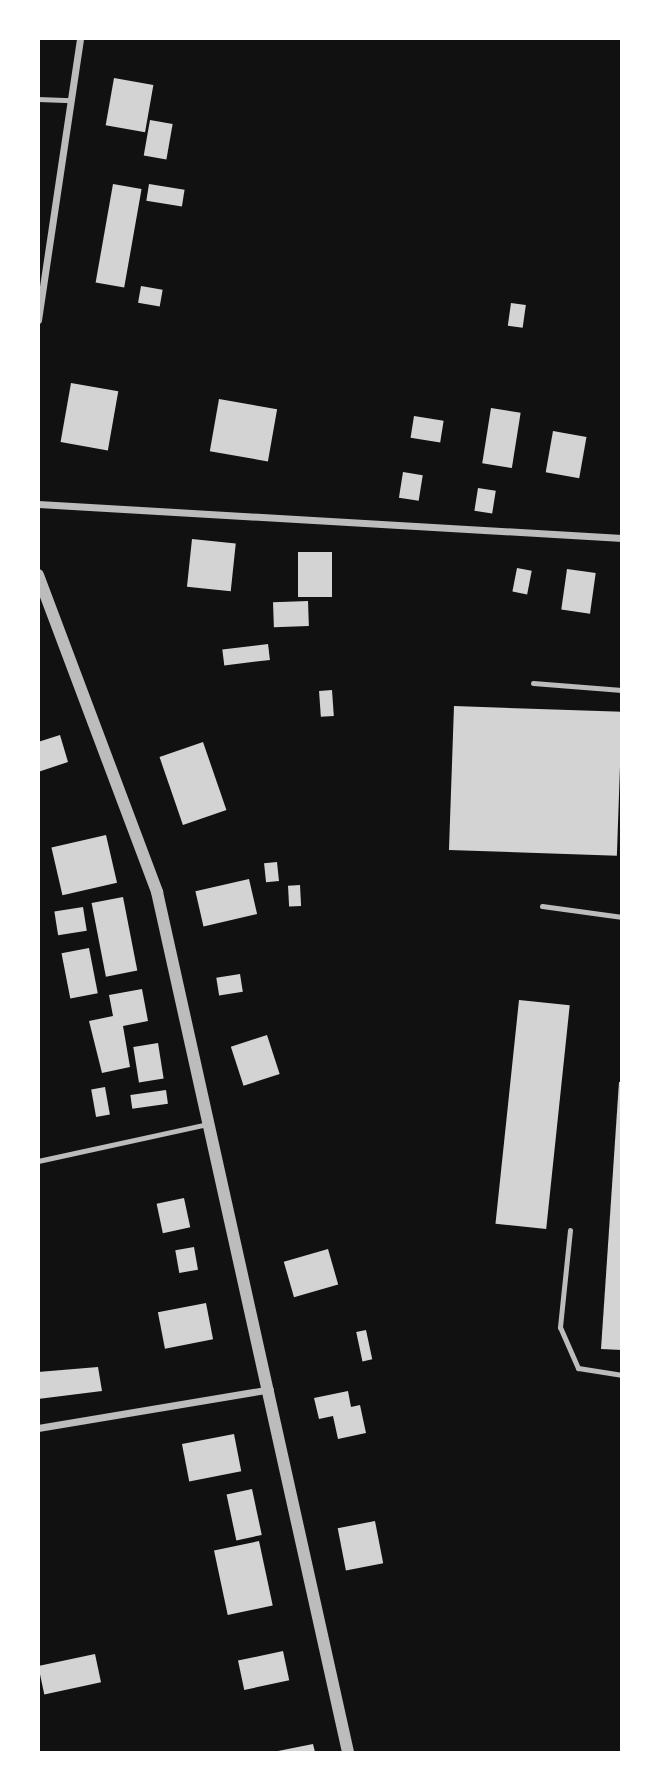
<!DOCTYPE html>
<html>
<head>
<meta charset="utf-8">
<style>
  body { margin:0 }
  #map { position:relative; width:660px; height:1791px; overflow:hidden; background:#111; font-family:"Roboto Condensed",sans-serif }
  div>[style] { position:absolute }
  .building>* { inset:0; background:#d3d3d3; transform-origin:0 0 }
  .service>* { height:5px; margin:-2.5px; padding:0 2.5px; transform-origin:2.5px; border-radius:2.5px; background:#bcbcbc }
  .minor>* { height:7px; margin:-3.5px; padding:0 3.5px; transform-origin:3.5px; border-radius:3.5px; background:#bcbcbc }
  .tertiary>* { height:12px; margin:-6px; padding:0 6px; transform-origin:6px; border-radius:6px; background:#bcbcbc }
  span { translate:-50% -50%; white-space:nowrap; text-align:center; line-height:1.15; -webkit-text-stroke:5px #fff; paint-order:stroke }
  .frame { position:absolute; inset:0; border:40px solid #fff; pointer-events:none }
</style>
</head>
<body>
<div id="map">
  <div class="building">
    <div style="left:114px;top:78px;width:40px;height:48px;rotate:10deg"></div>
    <div style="left:150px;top:120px;width:23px;height:36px;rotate:10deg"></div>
    <div style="left:113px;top:184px;width:29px;height:100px;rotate:10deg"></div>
    <div style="left:149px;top:184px;width:36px;height:17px;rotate:9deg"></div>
    <div style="left:141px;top:286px;width:22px;height:17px;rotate:10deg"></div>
    <div style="left:511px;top:303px;width:15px;height:23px;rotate:8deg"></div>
    <div style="left:71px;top:383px;width:48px;height:60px;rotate:10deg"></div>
    <div style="left:219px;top:399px;width:59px;height:53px;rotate:10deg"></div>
    <div style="left:491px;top:408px;width:30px;height:56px;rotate:9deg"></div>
    <div style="left:414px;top:416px;width:30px;height:22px;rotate:9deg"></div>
    <div style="left:553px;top:431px;width:34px;height:42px;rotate:10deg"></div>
    <div style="left:403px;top:472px;width:20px;height:26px;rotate:9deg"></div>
    <div style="left:478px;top:488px;width:18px;height:23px;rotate:9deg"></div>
    <div style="left:192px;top:539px;width:44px;height:48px;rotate:6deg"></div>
    <div style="left:298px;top:552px;width:34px;height:45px"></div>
    <div style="left:517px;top:568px;width:15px;height:24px;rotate:11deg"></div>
    <div style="left:567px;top:569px;width:29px;height:41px;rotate:8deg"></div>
    <div style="left:308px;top:601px;width:25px;height:35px;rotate:88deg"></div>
    <div style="left:268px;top:644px;width:16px;height:46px;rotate:83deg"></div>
    <div style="left:332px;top:690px;width:26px;height:13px;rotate:86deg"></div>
    <div style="left:454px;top:706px;width:168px;height:144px;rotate:2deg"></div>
    <div style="clip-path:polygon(60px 735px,68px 762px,38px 772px,38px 742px)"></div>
    <div style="left:203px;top:742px;width:72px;height:46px;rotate:71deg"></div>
    <div style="left:106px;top:835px;width:49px;height:56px;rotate:77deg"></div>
    <div style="left:277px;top:862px;width:19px;height:13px;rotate:84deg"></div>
    <div style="left:249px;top:879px;width:36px;height:55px;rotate:77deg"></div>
    <div style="left:300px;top:885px;width:21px;height:12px;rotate:87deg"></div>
    <div style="left:123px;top:897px;width:75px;height:32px;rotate:79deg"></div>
    <div style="left:83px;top:907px;width:24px;height:29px;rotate:81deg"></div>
    <div style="left:89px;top:948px;width:46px;height:28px;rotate:79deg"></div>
    <div style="left:240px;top:974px;width:18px;height:24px;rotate:81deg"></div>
    <div style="clip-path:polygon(142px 989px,148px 1021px,123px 1026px,130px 1067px,102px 1073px,89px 1021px,113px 1016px,109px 995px)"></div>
    <div style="left:519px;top:1000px;width:51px;height:225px;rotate:6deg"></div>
    <div style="left:267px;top:1035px;width:41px;height:38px;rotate:72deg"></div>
    <div style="left:158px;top:1043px;width:36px;height:25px;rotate:81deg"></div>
    <div style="clip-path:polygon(619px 1082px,622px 1082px,622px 1350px,601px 1349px)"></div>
    <div style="left:105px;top:1087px;width:28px;height:14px;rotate:80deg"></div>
    <div style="left:166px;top:1090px;width:14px;height:36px;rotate:82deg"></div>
    <div style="left:184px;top:1198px;width:30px;height:28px;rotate:78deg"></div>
    <div style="left:194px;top:1247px;width:23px;height:19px;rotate:80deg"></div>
    <div style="left:328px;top:1249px;width:37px;height:46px;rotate:74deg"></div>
    <div style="left:206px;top:1303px;width:37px;height:49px;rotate:79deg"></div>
    <div style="left:366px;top:1330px;width:30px;height:10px;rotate:78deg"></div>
    <div style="clip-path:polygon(98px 1367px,102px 1391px,38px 1399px,38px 1372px)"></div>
    <div style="clip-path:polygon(348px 1391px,351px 1407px,360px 1405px,366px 1433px,338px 1439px,333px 1416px,319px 1419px,314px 1398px)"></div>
    <div style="left:234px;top:1434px;width:38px;height:53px;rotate:79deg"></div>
    <div style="left:252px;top:1489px;width:47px;height:26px;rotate:78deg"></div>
    <div style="left:375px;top:1521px;width:43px;height:38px;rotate:79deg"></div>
    <div style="left:259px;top:1541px;width:66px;height:46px;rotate:78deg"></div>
    <div style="left:283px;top:1651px;width:30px;height:46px;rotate:78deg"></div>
    <div style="left:95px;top:1654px;width:29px;height:58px;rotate:78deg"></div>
    <div style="clip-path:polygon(313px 1744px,315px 1752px,278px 1752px,278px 1751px)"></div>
  </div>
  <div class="service">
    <div style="left:38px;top:99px;width:33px;rotate:2deg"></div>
    <div style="left:533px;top:683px;width:89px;rotate:4.5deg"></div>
    <div style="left:542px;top:906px;width:81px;rotate:7.8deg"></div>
    <div style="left:38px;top:1161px;width:173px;rotate:-12.3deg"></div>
    <div style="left:570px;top:1230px;width:98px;rotate:95.9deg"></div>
    <div style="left:560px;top:1327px;width:45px;rotate:66.3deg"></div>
    <div style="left:578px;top:1368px;width:45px;rotate:9deg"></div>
  </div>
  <div class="minor">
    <div style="left:38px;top:320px;width:285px;rotate:-81.5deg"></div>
    <div style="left:38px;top:504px;width:585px;rotate:3.33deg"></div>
    <div style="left:38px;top:1428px;width:235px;rotate:-9.5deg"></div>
  </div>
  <div class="tertiary">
    <div style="left:38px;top:575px;width:339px;rotate:69.4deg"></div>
    <div style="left:157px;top:892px;width:881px;rotate:77.48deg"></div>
  </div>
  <div class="frame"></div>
</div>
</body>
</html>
